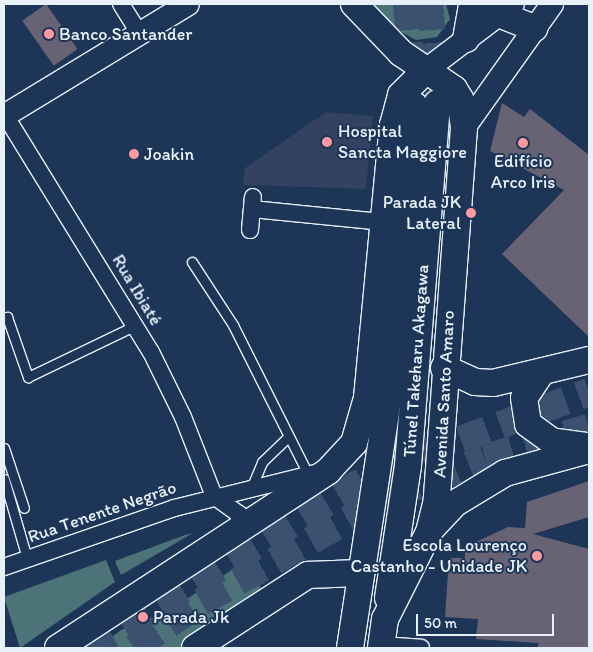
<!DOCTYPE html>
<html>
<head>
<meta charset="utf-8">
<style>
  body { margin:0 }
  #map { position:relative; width:593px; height:652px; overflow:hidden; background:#1d3557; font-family:Itim,sans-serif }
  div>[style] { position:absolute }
  .built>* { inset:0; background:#334260 }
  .green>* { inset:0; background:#4c7377 }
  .building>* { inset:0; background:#676274; transform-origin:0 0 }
  .primary-tunnel>* { height:26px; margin-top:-13px; transform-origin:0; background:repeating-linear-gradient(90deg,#3b516f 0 26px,transparent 0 39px) }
  .highway-tunnel>* { height:28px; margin-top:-14px; transform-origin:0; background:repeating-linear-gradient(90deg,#3b516f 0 28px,transparent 0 42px) }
  .roads { filter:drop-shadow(1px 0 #e8f1f8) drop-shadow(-1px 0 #e8f1f8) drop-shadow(0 1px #e8f1f8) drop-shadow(0 -1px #e8f1f8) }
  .lane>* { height:9px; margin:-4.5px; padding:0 4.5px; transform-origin:4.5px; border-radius:4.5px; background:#1d3557 }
  .street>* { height:16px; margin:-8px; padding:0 8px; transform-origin:8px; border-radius:8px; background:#1d3557 }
  .secondary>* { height:22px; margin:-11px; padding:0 11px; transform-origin:11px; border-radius:11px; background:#1d3557 }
  .primary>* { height:26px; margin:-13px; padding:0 13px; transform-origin:13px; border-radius:13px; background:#1d3557 }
  .dots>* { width:14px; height:14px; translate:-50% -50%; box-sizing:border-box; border:2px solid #1d3557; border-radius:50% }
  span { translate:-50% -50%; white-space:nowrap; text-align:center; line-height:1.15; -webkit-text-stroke:4px #1d3557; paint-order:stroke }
  .poi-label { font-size:18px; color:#e8f1f8 }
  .left { translate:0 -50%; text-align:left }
  .right { translate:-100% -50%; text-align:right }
  .street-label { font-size:18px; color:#e8f1f8 }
  .frame { position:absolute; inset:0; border:5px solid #e8f1f8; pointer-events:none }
  .scale { position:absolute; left:416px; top:614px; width:138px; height:22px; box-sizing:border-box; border:2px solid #e8f1f8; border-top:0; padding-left:6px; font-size:15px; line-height:18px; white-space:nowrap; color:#e8f1f8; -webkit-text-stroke:4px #1d3557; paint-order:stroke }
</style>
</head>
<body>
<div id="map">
  <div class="built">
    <div style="clip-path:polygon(326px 112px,373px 116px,366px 189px,243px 185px,245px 168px)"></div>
  </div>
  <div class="green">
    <div style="clip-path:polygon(373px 4px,446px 4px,450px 19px,437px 37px,416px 40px,392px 27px)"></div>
    <div style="clip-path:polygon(193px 533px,121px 575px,115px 561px,185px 535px)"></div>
    <div style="clip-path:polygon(106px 560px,115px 582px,20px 648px,4px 597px)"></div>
    <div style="clip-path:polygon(241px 564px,261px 572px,260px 594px,184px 648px,97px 648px,121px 630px,165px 613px)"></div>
  </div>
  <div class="building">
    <div style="left:46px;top:4px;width:55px;height:29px;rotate:55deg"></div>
    <div style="clip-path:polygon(502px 103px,524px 117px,530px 109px,589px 155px,589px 337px,502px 254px,564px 190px,490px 151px)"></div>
    <div style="clip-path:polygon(589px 481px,589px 517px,533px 534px,589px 549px,589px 648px,537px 648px,539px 643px,476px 639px,478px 619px,445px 617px,449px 558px,465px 558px,465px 547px,508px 527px,525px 528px,527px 502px)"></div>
  </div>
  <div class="primary-tunnel">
    <div style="left:406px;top:4px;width:76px;rotate:84.7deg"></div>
    <div style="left:430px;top:4px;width:81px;rotate:85.1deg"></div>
  </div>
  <div class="highway-tunnel">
    <div style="left:87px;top:648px;width:345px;rotate:-31.2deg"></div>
    <div style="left:382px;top:469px;width:221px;rotate:-20.4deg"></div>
    <div style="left:134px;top:648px;width:81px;rotate:-34.5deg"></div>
    <div style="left:201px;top:602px;width:218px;rotate:-29.2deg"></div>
    <div style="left:391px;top:496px;width:101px;rotate:-22deg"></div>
    <div style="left:485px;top:458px;width:108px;rotate:-16.1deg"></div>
  </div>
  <div class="roads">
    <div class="lane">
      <div style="left:192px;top:262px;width:75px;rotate:56.9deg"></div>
      <div style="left:233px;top:325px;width:167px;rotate:63.3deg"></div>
      <div style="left:4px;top:319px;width:4px;rotate:-34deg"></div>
      <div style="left:7px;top:317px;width:64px;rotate:70.7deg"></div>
      <div style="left:28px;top:377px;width:120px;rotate:-25.7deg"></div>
      <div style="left:4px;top:448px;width:63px;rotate:71.6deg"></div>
      <div style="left:4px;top:479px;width:82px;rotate:73.8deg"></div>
      <div style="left:252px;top:486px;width:26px;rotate:-67deg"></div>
      <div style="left:262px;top:462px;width:35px;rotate:-44deg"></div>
    </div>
    <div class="street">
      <div style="left:121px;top:4px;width:34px;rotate:58deg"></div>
      <div style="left:5px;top:115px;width:278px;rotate:58.4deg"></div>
      <div style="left:151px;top:352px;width:72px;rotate:63.8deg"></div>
      <div style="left:183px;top:417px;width:85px;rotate:68.6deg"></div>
      <div style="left:252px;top:209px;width:132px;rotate:5.7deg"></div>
      <div style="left:250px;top:230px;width:33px;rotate:-85deg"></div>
      <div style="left:214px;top:496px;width:31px;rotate:36deg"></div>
      <div style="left:239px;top:514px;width:14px;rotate:90deg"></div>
      <div style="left:4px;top:567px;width:180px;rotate:-19.1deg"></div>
      <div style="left:174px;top:508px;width:145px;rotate:-13.9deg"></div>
      <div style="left:382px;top:645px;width:39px;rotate:4deg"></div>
    </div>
    <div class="secondary">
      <div style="left:426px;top:70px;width:109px;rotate:-37.2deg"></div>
      <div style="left:4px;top:116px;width:215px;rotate:-31.3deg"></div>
      <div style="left:464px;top:128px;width:152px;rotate:-54.6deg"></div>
    </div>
    <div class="primary">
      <div style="left:354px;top:4px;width:68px;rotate:46.2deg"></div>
      <div style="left:401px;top:53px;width:64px;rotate:34.2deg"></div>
      <div style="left:454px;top:89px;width:12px;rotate:59deg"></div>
      <div style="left:460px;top:99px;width:29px;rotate:82deg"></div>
      <div style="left:464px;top:128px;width:373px;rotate:94.2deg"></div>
      <div style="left:437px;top:500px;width:33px;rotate:104deg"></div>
      <div style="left:429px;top:532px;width:97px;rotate:116.8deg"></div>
      <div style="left:385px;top:619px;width:29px;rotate:98deg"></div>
      <div style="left:473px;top:4px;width:66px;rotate:21.5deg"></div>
      <div style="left:466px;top:39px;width:36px;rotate:-80deg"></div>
      <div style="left:444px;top:368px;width:34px;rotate:24deg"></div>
      <div style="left:475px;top:382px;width:18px;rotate:3deg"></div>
      <div style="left:493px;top:383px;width:99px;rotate:-13.5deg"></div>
      <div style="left:541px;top:373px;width:30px;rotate:124deg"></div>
      <div style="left:524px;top:398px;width:26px;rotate:81deg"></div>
      <div style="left:528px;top:424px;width:29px;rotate:36deg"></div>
      <div style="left:551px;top:441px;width:35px;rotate:8deg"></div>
      <div style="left:431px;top:529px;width:34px;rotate:-47deg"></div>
      <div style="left:454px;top:504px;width:60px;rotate:-31.3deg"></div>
      <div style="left:505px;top:473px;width:87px;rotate:-15.3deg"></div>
      <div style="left:388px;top:598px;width:134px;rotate:-81.4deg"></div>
      <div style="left:408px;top:465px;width:363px;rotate:-85.4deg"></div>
      <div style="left:58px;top:648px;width:323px;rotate:-33.2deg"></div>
      <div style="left:328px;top:471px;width:38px;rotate:-47deg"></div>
      <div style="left:354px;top:443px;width:47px;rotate:-73.9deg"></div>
      <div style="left:367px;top:398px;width:274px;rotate:-84.6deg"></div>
      <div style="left:393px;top:125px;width:31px;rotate:-75deg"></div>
      <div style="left:401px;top:95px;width:35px;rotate:-45deg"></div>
      <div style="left:195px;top:648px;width:135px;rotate:-32.9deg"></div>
      <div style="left:308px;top:575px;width:51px;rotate:-2.2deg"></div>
      <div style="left:350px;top:648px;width:252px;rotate:-81.3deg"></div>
      <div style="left:388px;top:399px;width:295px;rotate:-84.9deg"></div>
    </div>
  </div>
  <div class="dots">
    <div style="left:49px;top:34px;background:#ff9aa2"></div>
    <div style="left:327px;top:142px;background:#ff9aa2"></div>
    <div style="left:523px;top:143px;background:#ff9aa2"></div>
    <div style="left:134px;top:154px;background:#ff9aa2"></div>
    <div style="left:471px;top:213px;background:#ff9aa2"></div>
    <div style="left:537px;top:556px;background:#ff9aa2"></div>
    <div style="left:143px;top:617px;background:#ff9aa2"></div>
  </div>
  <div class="poi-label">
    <span class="left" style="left:59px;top:34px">Banco Santander</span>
    <span class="left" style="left:338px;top:142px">Hospital<br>Sancta Maggiore</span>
    <span class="left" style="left:144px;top:154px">Joakin</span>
    <span style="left:523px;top:172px">Edifício<br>Arco Iris</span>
    <span class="right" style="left:461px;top:213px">Parada JK<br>Lateral</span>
    <span class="right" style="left:527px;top:556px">Escola Lourenço<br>Castanho - Unidade JK</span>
    <span class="left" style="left:153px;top:617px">Parada Jk</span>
  </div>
  <div class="street-label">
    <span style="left:137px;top:290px;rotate:59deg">Rua Ibiaté</span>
    <span style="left:416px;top:361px;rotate:-86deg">Túnel Takeharu Akagawa</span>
    <span style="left:444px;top:394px;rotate:-87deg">Avenida Santo Amaro</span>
    <span style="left:102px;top:512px;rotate:-19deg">Rua Tenente Negrão</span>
  </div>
  <div class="frame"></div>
  <div class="scale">50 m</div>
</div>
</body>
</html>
